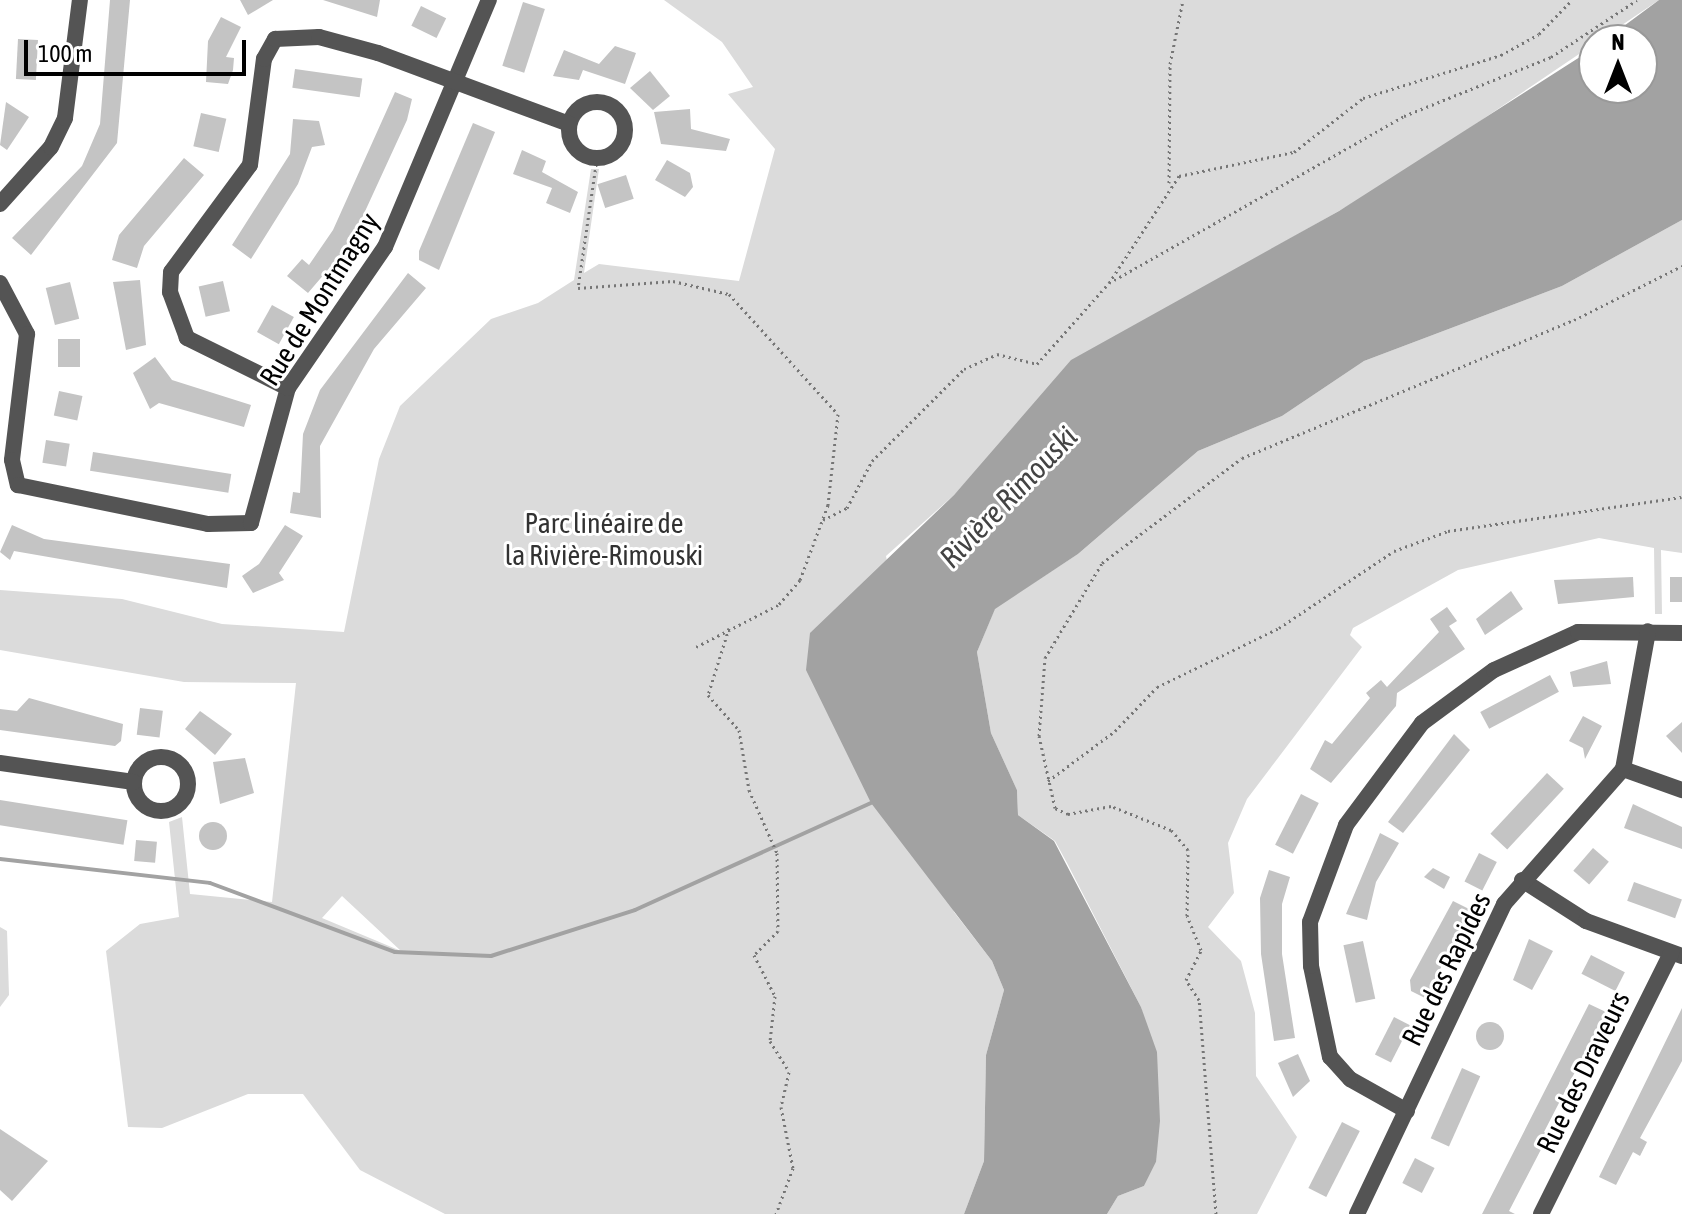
<!DOCTYPE html>
<html>
<head>
<meta charset="utf-8">
<style>
  body { margin:0 }
  #map { position:relative; width:1682px; height:1214px; overflow:hidden; background:#fff; font-family:"Asap Condensed",sans-serif }
  div>[style] { position:absolute }
  .green>* { inset:0; background:#dbdbdb }
  .water>* { inset:0; background:#a2a2a2 }
  .stream>* { height:4px; margin:-2px; padding:0 2px; transform-origin:2px; border-radius:2px; background:#a2a2a2 }
  .building>* { inset:0; background:#c4c4c4; transform-origin:0 0 }
  .round { border-radius:50% }
  .path>* { height:3px; margin-top:-1.5px; transform-origin:0; background:repeating-linear-gradient(90deg,#767676 0 2px,transparent 0 6px) }
  .street>* { height:16px; margin:-8px; padding:0 8px; transform-origin:8px; border-radius:8px; background:#545454 }
  .street>.ring { margin:-8px; padding:0; box-sizing:content-box; background:none; border:16px solid #545454; border-radius:50% }
  span { translate:-50% -50%; white-space:nowrap; text-align:center; line-height:1.15; -webkit-text-stroke:6px #fff; paint-order:stroke }
  .street-label { font-size:28px; color:#000 }
  .park-label { font-size:28px; color:#323232 }
  .water-label { font-size:30px; color:#434343; font-style:italic }
  .north { position:absolute; left:1578px; top:24px; width:80px; height:80px; box-sizing:border-box; background:#fff; border:2px solid #999; border-radius:50%; rotate:0deg; font-size:22px; font-weight:700; line-height:32px; text-align:center; color:#000 }
  .north::after { content:''; display:block; margin:auto; width:28px; height:36px; background:#000; clip-path:polygon(50% 0,100% 100%,50% 72%,0 100%) }
  .scale { position:absolute; left:24px; top:40px; width:222px; height:36px; box-sizing:border-box; border:4px solid #000; border-top:0; padding-left:10px; font-size:24px; line-height:28px; white-space:nowrap; color:#000; -webkit-text-stroke:6px #fff; paint-order:stroke }
</style>
</head>
<body>
<div id="map">
  <div class="green">
    <div style="clip-path:polygon(evenodd,664px 0,1659px 0,1390px 182px,1076px 360px,954px 495px,886px 556px,954px 912px,992px 961px,1004px 990px,986px 1055px,984px 1161px,964px 1214px,445px 1214px,360px 1170px,303px 1094px,248px 1094px,162px 1128px,128px 1127px,106px 951px,140px 924px,179px 917px,169px 822px,182px 817px,190px 894px,272px 902px,296px 683px,184px 682px,0 650px,0 590px,122px 599px,222px 624px,344px 632px,379px 459px,400px 406px,491px 319px,538px 303px,574px 280px,591px 169px,599px 169px,584px 273px,599px 264px,739px 281px,775px 149px,728px 94px,753px 87px,722px 42px,664px 0,342px 896px,401px 951px,322px 918px,342px 896px)"></div>
    <div style="clip-path:polygon(1682px 220px,1682px 553px,1661px 550px,1662px 614px,1655px 614px,1654px 548px,1599px 538px,1458px 570px,1353px 628px,1350px 635px,1362px 647px,1247px 799px,1228px 843px,1234px 893px,1208px 927px,1241px 961px,1255px 1013px,1256px 1076px,1297px 1137px,1257px 1214px,1107px 1214px,1118px 1196px,1144px 1186px,1156px 1162px,1157px 1065px,1141px 1007px,1067px 863px,1055px 841px,1018px 815px,1017px 790px,991px 733px,977px 652px,995px 608px,1078px 554px,1198px 451px,1282px 416px,1364px 361px,1562px 286px)"></div>
    <div style="clip-path:polygon(0 927px,7px 931px,9px 995px,0 1007px)"></div>
  </div>
  <div class="water">
    <div style="clip-path:polygon(1659px 0,1682px 0,1682px 220px,1562px 286px,1364px 361px,1282px 416px,1198px 451px,1078px 554px,995px 609px,977px 652px,991px 733px,1017px 790px,1018px 815px,1054px 841px,1141px 1007px,1157px 1052px,1160px 1121px,1156px 1162px,1144px 1186px,1118px 1196px,1107px 1214px,964px 1214px,984px 1161px,986px 1055px,1004px 990px,992px 961px,871px 803px,806px 670px,810px 633px,954px 495px,1071px 360px,1339px 211px,1594px 48px,1594px 88px,1642px 88px,1642px 40px,1605px 40px)"></div>
  </div>
  <div class="stream">
    <div style="left:0;top:859px;width:211px;rotate:6.5deg"></div>
    <div style="left:210px;top:883px;width:197px;rotate:20.5deg"></div>
    <div style="left:395px;top:952px;width:96px;rotate:2.4deg"></div>
    <div style="left:491px;top:956px;width:151px;rotate:-17.7deg"></div>
    <div style="left:635px;top:910px;width:259px;rotate:-24.4deg"></div>
  </div>
  <div class="building">
    <div style="clip-path:polygon(110px 0,130px 0,117px 143px,31px 255px,12px 238px,82px 166px,100px 124px)"></div>
    <div style="clip-path:polygon(240px 0,273px 0,248px 15px)"></div>
    <div style="clip-path:polygon(323px 0,380px 0,377px 17px)"></div>
    <div style="left:523px;top:2px;width:23px;height:67px;rotate:18deg"></div>
    <div style="left:421px;top:6px;width:28px;height:22px;rotate:26deg"></div>
    <div style="clip-path:polygon(221px 17px,241px 27px,226px 57px,234px 58px,233px 70px,228px 84px,206px 82px,208px 41px)"></div>
    <div style="left:18px;top:39px;width:20px;height:40px;rotate:3deg"></div>
    <div style="clip-path:polygon(615px 46px,636px 53px,625px 84px,583px 70px,579px 80px,553px 76px,564px 50px,599px 64px)"></div>
    <div style="left:295px;top:69px;width:68px;height:19px;rotate:8deg"></div>
    <div style="clip-path:polygon(650px 71px,670px 96px,653px 110px,630px 88px)"></div>
    <div style="clip-path:polygon(395px 92px,412px 99px,407px 120px,350px 244px,308px 293px,287px 276px,302px 259px,309px 265px,333px 230px)"></div>
    <div style="clip-path:polygon(6px 102px,29px 117px,7px 150px,0 145px)"></div>
    <div style="clip-path:polygon(690px 109px,691px 129px,730px 139px,726px 151px,661px 144px,654px 112px)"></div>
    <div style="left:201px;top:113px;width:26px;height:34px;rotate:13deg"></div>
    <div style="clip-path:polygon(293px 119px,319px 121px,325px 145px,312px 147px,298px 184px,251px 259px,232px 245px,290px 154px)"></div>
    <div style="clip-path:polygon(473px 123px,495px 132px,439px 270px,419px 260px,419px 251px)"></div>
    <div style="clip-path:polygon(522px 150px,546px 161px,542px 172px,578px 192px,570px 213px,546px 203px,552px 188px,513px 174px)"></div>
    <div style="clip-path:polygon(184px 158px,204px 175px,144px 246px,137px 268px,112px 260px,119px 235px)"></div>
    <div style="clip-path:polygon(667px 160px,690px 173px,693px 187px,685px 197px,655px 180px)"></div>
    <div style="left:626px;top:175px;width:25px;height:30px;rotate:72deg"></div>
    <div style="clip-path:polygon(408px 273px,426px 288px,374px 349px,320px 446px,321px 518px,290px 513px,293px 492px,300px 493px,303px 434px,320px 390px)"></div>
    <div style="clip-path:polygon(140px 280px,146px 345px,126px 350px,113px 282px)"></div>
    <div style="left:223px;top:281px;width:31px;height:25px;rotate:77deg"></div>
    <div style="left:70px;top:282px;width:38px;height:25px;rotate:76deg"></div>
    <div style="left:272px;top:305px;width:25px;height:31px;rotate:29deg"></div>
    <div style="left:58px;top:339px;width:22px;height:28px"></div>
    <div style="clip-path:polygon(155px 357px,172px 380px,251px 405px,244px 427px,159px 403px,150px 409px,133px 373px)"></div>
    <div style="left:59px;top:391px;width:24px;height:25px;rotate:12deg"></div>
    <div style="left:46px;top:440px;width:24px;height:23px;rotate:9deg"></div>
    <div style="left:93px;top:452px;width:140px;height:19px;rotate:9deg"></div>
    <div style="clip-path:polygon(12px 525px,44px 539px,230px 564px,227px 588px,14px 551px,10px 560px,0 552px)"></div>
    <div style="clip-path:polygon(285px 525px,303px 536px,279px 573px,284px 580px,253px 593px,242px 576px,259px 564px)"></div>
    <div style="clip-path:polygon(1633px 577px,1634px 597px,1558px 604px,1554px 580px)"></div>
    <div style="left:1670px;top:577px;width:12px;height:25px"></div>
    <div style="clip-path:polygon(1511px 591px,1523px 609px,1485px 635px,1476px 619px)"></div>
    <div style="clip-path:polygon(1447px 607px,1457px 621px,1449px 626px,1465px 649px,1397px 693px,1396px 706px,1331px 783px,1310px 769px,1325px 740px,1332px 744px,1370px 698px,1366px 693px,1381px 680px,1387px 687px,1439px 632px,1430px 619px)"></div>
    <div style="clip-path:polygon(1607px 661px,1611px 684px,1573px 687px,1570px 672px)"></div>
    <div style="left:1550px;top:675px;width:19px;height:79px;rotate:62deg"></div>
    <div style="clip-path:polygon(29px 698px,123px 724px,121px 741px,115px 746px,0 730px,0 709px,17px 711px)"></div>
    <div style="left:140px;top:708px;width:23px;height:27px;rotate:7deg"></div>
    <div style="clip-path:polygon(200px 711px,232px 734px,215px 755px,185px 729px)"></div>
    <div style="clip-path:polygon(1583px 716px,1602px 726px,1585px 759px,1583px 748px,1569px 741px)"></div>
    <div style="clip-path:polygon(1682px 722px,1682px 753px,1666px 736px)"></div>
    <div style="clip-path:polygon(1454px 734px,1470px 750px,1403px 833px,1388px 822px)"></div>
    <div style="clip-path:polygon(245px 758px,254px 793px,220px 804px,213px 762px)"></div>
    <div style="left:1547px;top:773px;width:23px;height:83px;rotate:43deg"></div>
    <div style="left:1301px;top:794px;width:20px;height:57px;rotate:27deg"></div>
    <div style="left:0;top:800px;width:129px;height:25px;rotate:9deg"></div>
    <div style="clip-path:polygon(1633px 804px,1682px 827px,1682px 849px,1624px 828px)"></div>
    <div class="round" style="left:199px;top:822px;width:28px;height:28px"></div>
    <div style="clip-path:polygon(1380px 833px,1399px 843px,1376px 882px,1367px 920px,1346px 914px)"></div>
    <div style="left:136px;top:840px;width:21px;height:21px;rotate:5deg"></div>
    <div style="left:1593px;top:848px;width:21px;height:30px;rotate:41deg"></div>
    <div style="left:1479px;top:853px;width:20px;height:32px;rotate:27deg"></div>
    <div style="clip-path:polygon(1433px 868px,1450px 877px,1444px 889px,1424px 877px)"></div>
    <div style="clip-path:polygon(1269px 870px,1290px 877px,1282px 904px,1282px 954px,1295px 1038px,1274px 1041px,1261px 954px,1260px 898px)"></div>
    <div style="left:1634px;top:882px;width:51px;height:20px;rotate:20deg"></div>
    <div style="clip-path:polygon(1453px 901px,1471px 910px,1425px 998px,1411px 991px,1410px 980px)"></div>
    <div style="clip-path:polygon(1529px 939px,1553px 951px,1532px 990px,1513px 980px)"></div>
    <div style="left:1363px;top:941px;width:59px;height:20px;rotate:78deg"></div>
    <div style="left:1591px;top:955px;width:38px;height:21px;rotate:27deg"></div>
    <div style="clip-path:polygon(1589px 1004px,1606px 1012px,1544px 1132px,1549px 1134px,1509px 1211px,1515px 1214px,1482px 1214px)"></div>
    <div style="clip-path:polygon(1682px 1008px,1682px 1061px,1640px 1138px,1647px 1142px,1640px 1156px,1633px 1152px,1616px 1185px,1599px 1177px)"></div>
    <div style="left:1394px;top:1017px;width:18px;height:42px;rotate:27deg"></div>
    <div class="round" style="left:1476px;top:1022px;width:28px;height:28px"></div>
    <div style="clip-path:polygon(1298px 1054px,1310px 1081px,1293px 1097px,1278px 1063px)"></div>
    <div style="left:1462px;top:1068px;width:20px;height:77px;rotate:24deg"></div>
    <div style="left:1342px;top:1122px;width:20px;height:74px;rotate:27deg"></div>
    <div style="clip-path:polygon(0 1129px,48px 1161px,12px 1201px,0 1190px)"></div>
    <div style="left:1415px;top:1158px;width:22px;height:28px;rotate:27deg"></div>
  </div>
  <div class="path">
    <div style="left:597px;top:158px;width:131px;rotate:98.3deg"></div>
    <div style="left:578px;top:288px;width:95px;rotate:-4.2deg"></div>
    <div style="left:673px;top:281px;width:57px;rotate:13.1deg"></div>
    <div style="left:729px;top:294px;width:162px;rotate:47.8deg"></div>
    <div style="left:838px;top:414px;width:92px;rotate:96.3deg"></div>
    <div style="left:828px;top:505px;width:80px;rotate:110.5deg"></div>
    <div style="left:800px;top:580px;width:33px;rotate:131deg"></div>
    <div style="left:778px;top:605px;width:92px;rotate:152.9deg"></div>
    <div style="left:1169px;top:183px;width:119px;rotate:-89.5deg"></div>
    <div style="left:1170px;top:64px;width:65px;rotate:-78.5deg"></div>
    <div style="left:1109px;top:283px;width:339px;rotate:-29.5deg"></div>
    <div style="left:1404px;top:116px;width:158px;rotate:-21.9deg"></div>
    <div style="left:1551px;top:57px;width:103px;rotate:-33.5deg"></div>
    <div style="left:823px;top:520px;width:27px;rotate:-27deg"></div>
    <div style="left:847px;top:508px;width:53px;rotate:-62deg"></div>
    <div style="left:872px;top:461px;width:130px;rotate:-45deg"></div>
    <div style="left:964px;top:369px;width:36px;rotate:-24deg"></div>
    <div style="left:997px;top:354px;width:41px;rotate:14deg"></div>
    <div style="left:1037px;top:364px;width:108px;rotate:-48.4deg"></div>
    <div style="left:1109px;top:283px;width:128px;rotate:-56.8deg"></div>
    <div style="left:1179px;top:176px;width:117px;rotate:-11.8deg"></div>
    <div style="left:1294px;top:152px;width:88px;rotate:-38deg"></div>
    <div style="left:1363px;top:98px;width:145px;rotate:-17.3deg"></div>
    <div style="left:1501px;top:55px;width:43px;rotate:-28.9deg"></div>
    <div style="left:1539px;top:34px;width:47px;rotate:-45.9deg"></div>
    <div style="left:729px;top:628px;width:70px;rotate:107.4deg"></div>
    <div style="left:708px;top:695px;width:47px;rotate:48.5deg"></div>
    <div style="left:739px;top:730px;width:61px;rotate:80.5deg"></div>
    <div style="left:749px;top:790px;width:69px;rotate:66deg"></div>
    <div style="left:777px;top:853px;width:78px;rotate:89.3deg"></div>
    <div style="left:778px;top:931px;width:34px;rotate:135deg"></div>
    <div style="left:754px;top:955px;width:46px;rotate:62.9deg"></div>
    <div style="left:775px;top:996px;width:45px;rotate:96.3deg"></div>
    <div style="left:770px;top:1041px;width:36px;rotate:58deg"></div>
    <div style="left:789px;top:1072px;width:36px;rotate:103deg"></div>
    <div style="left:781px;top:1107px;width:62px;rotate:78.9deg"></div>
    <div style="left:793px;top:1168px;width:49px;rotate:110.3deg"></div>
    <div style="left:1048px;top:781px;width:84px;rotate:-36.7deg"></div>
    <div style="left:1115px;top:731px;width:61px;rotate:-46.3deg"></div>
    <div style="left:1157px;top:687px;width:136px;rotate:-25.8deg"></div>
    <div style="left:1279px;top:628px;width:138px;rotate:-33.8deg"></div>
    <div style="left:1394px;top:551px;width:58px;rotate:-20.3deg"></div>
    <div style="left:1448px;top:531px;width:236px;rotate:-8.3deg"></div>
    <div style="left:1216px;top:1214px;width:215px;rotate:-94.5deg"></div>
    <div style="left:1199px;top:1000px;width:24px;rotate:-123deg"></div>
    <div style="left:1186px;top:980px;width:34px;rotate:-63deg"></div>
    <div style="left:1201px;top:950px;width:37px;rotate:-112deg"></div>
    <div style="left:1187px;top:916px;width:66px;rotate:-89.1deg"></div>
    <div style="left:1188px;top:850px;width:26px;rotate:-130deg"></div>
    <div style="left:1171px;top:830px;width:65px;rotate:-158.2deg"></div>
    <div style="left:1111px;top:806px;width:44px;rotate:169.5deg"></div>
    <div style="left:1068px;top:814px;width:14px;rotate:-155deg"></div>
    <div style="left:1055px;top:808px;width:74px;rotate:-102.5deg"></div>
    <div style="left:1039px;top:736px;width:78px;rotate:-85.6deg"></div>
    <div style="left:1045px;top:658px;width:111px;rotate:-59deg"></div>
    <div style="left:1102px;top:563px;width:175px;rotate:-36.9deg"></div>
    <div style="left:1242px;top:458px;width:360px;rotate:-22.6deg"></div>
    <div style="left:1574px;top:320px;width:121px;rotate:-26.6deg"></div>
  </div>
  <div class="street">
    <div class="ring" style="left:569px;top:102px;width:40px;height:40px"></div>
    <div style="left:0;top:204px;width:76px;rotate:-48.2deg"></div>
    <div style="left:51px;top:147px;width:32px;rotate:-64deg"></div>
    <div style="left:65px;top:118px;width:119px;rotate:-82.8deg"></div>
    <div style="left:0;top:283px;width:58px;rotate:62.1deg"></div>
    <div style="left:27px;top:334px;width:127px;rotate:96.8deg"></div>
    <div style="left:12px;top:460px;width:26px;rotate:77deg"></div>
    <div style="left:18px;top:485px;width:194px;rotate:11.6deg"></div>
    <div style="left:208px;top:524px;width:43px;rotate:-1.3deg"></div>
    <div style="left:251px;top:523px;width:140px;rotate:-74.7deg"></div>
    <div style="left:288px;top:388px;width:171px;rotate:-55.5deg"></div>
    <div style="left:385px;top:247px;width:268px;rotate:-67.2deg"></div>
    <div style="left:288px;top:388px;width:113px;rotate:-153.7deg"></div>
    <div style="left:187px;top:338px;width:49px;rotate:-110.3deg"></div>
    <div style="left:170px;top:292px;width:20px;rotate:-87deg"></div>
    <div style="left:171px;top:272px;width:133px;rotate:-53.6deg"></div>
    <div style="left:250px;top:165px;width:107px;rotate:-82.5deg"></div>
    <div style="left:264px;top:59px;width:23px;rotate:-61deg"></div>
    <div style="left:275px;top:39px;width:44px;rotate:-2.6deg"></div>
    <div style="left:319px;top:37px;width:61px;rotate:15.2deg"></div>
    <div style="left:378px;top:53px;width:204px;rotate:20.4deg"></div>
    <div class="ring" style="left:134px;top:757px;width:38px;height:38px"></div>
    <div style="left:0;top:763px;width:135px;rotate:8.1deg"></div>
    <div style="left:1623px;top:769px;width:63px;rotate:19.6deg"></div>
    <div style="left:1522px;top:880px;width:76px;rotate:32.6deg"></div>
    <div style="left:1586px;top:921px;width:102px;rotate:20deg"></div>
    <div style="left:1407px;top:1111px;width:65px;rotate:-150.7deg"></div>
    <div style="left:1350px;top:1079px;width:30px;rotate:-132deg"></div>
    <div style="left:1330px;top:1057px;width:93px;rotate:-101.8deg"></div>
    <div style="left:1311px;top:966px;width:44px;rotate:-91.3deg"></div>
    <div style="left:1310px;top:922px;width:103px;rotate:-69.6deg"></div>
    <div style="left:1346px;top:825px;width:127px;rotate:-53.3deg"></div>
    <div style="left:1422px;top:723px;width:89px;rotate:-36.4deg"></div>
    <div style="left:1494px;top:670px;width:92px;rotate:-24.3deg"></div>
    <div style="left:1578px;top:632px;width:104px;rotate:0.6deg"></div>
    <div style="left:1357px;top:1214px;width:343px;rotate:-64.6deg"></div>
    <div style="left:1504px;top:904px;width:180px;rotate:-48.6deg"></div>
    <div style="left:1623px;top:769px;width:140px;rotate:-79.7deg"></div>
    <div style="left:1541px;top:1214px;width:292px;rotate:-63.5deg"></div>
  </div>
  <div class="street-label">
    <span style="left:319px;top:299px;rotate:-58deg">Rue de Montmagny</span>
    <span style="left:1446px;top:969px;rotate:-64deg">Rue des Rapides</span>
    <span style="left:1583px;top:1072px;rotate:-64deg">Rue des Draveurs</span>
  </div>
  <div class="park-label">
    <span style="left:604px;top:539px">Parc linéaire de<br>la Rivière-Rimouski</span>
  </div>
  <div class="water-label">
    <span style="left:1008px;top:497px;rotate:-46deg">Rivière Rimouski</span>
  </div>
  <div class="north">N</div>
  <div class="scale">100 m</div>
</div>
</body>
</html>
